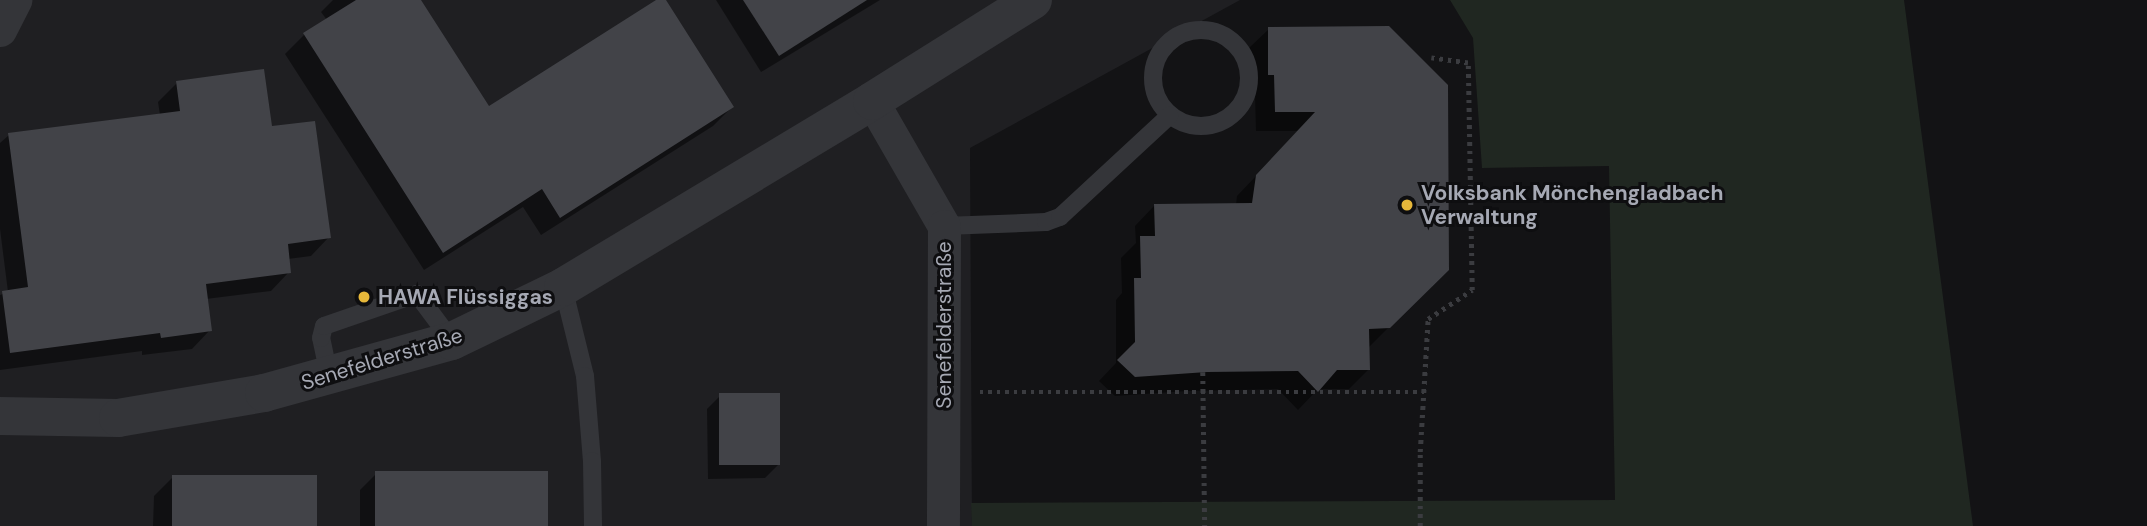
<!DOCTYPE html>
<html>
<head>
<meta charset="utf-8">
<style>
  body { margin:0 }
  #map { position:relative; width:2147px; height:526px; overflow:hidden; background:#131315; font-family:"DM Sans",sans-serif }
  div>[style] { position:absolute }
  .built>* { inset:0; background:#1f1f22 }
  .green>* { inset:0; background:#202721 }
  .shadow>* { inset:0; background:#0007 }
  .building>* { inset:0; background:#424348; transform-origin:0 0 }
  .path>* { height:4.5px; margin-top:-2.25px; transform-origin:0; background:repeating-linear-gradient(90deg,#3b3c40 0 3.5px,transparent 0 8.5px) }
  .service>* { height:18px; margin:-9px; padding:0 9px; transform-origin:9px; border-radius:9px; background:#343539 }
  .service>.ring { margin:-9px; padding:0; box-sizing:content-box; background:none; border:18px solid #343539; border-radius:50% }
  .minor>* { height:33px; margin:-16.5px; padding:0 16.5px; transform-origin:16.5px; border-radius:16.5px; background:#343539 }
  .tertiary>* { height:38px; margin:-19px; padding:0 19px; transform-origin:19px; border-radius:19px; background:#343539 }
  .dots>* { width:19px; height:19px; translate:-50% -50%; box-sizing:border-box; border:4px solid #0e0e10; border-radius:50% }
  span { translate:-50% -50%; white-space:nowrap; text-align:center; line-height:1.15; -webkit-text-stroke:6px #0e0e10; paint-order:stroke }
  .poi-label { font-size:21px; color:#a6a9b4; font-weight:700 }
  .left { translate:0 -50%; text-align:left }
  .street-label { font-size:21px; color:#a6a9b4 }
</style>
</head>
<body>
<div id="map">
  <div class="built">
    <div style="clip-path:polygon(0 0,1240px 0,970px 148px,972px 526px,0 526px)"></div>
  </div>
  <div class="green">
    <div style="clip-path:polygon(1450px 0,1904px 0,1973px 526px,972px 526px,971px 503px,1615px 500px,1609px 166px,1482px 168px,1473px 38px)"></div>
  </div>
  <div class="shadow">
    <div style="clip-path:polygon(333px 0,419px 0,489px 109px,664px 0,732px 107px,713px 126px,541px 235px,523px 207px,424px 270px,285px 54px,304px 35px,327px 20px,321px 12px)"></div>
    <div style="clip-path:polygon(716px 0,880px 0,761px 72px)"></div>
    <div style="clip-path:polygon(1269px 29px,1447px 269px,1369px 347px,1369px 369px,1349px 389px,1318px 389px,1298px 410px,1278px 389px,1187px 391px,1115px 396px,1099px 381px,1116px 363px,1116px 300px,1122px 293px,1121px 258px,1136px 243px,1135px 226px,1154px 206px,1236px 205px,1237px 196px,1299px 131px,1256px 131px,1255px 94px,1249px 94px,1249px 48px)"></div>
    <div style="clip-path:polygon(177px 83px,271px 128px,329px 237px,311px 256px,288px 259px,289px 272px,271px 291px,206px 299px,210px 330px,192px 349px,142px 355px,142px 351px,0 370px,0 295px,8px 292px,0 229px,0 143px,9px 135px,160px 115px,158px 102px)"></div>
    <div style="clip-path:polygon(720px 396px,778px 465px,765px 478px,708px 479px,707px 409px)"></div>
    <div style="clip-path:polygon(376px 474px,546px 526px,360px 526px,360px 490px)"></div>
    <div style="clip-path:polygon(173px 477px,316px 526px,153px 526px,154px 496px)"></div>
  </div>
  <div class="building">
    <div style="clip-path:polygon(356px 0,421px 0,489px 106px,656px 0,666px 0,734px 107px,560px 218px,542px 189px,443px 253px,303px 33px)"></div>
    <div style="clip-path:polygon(743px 0,867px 0,779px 56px)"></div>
    <div style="clip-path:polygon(1389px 26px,1448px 85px,1449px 270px,1390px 328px,1369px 329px,1370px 370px,1337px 370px,1318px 392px,1298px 371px,1207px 372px,1135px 377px,1117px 360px,1135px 342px,1134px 278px,1141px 278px,1140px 236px,1155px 236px,1154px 204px,1252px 203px,1256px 175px,1315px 112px,1275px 112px,1274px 75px,1268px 75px,1268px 27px)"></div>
    <div style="clip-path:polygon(264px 69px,272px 126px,315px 121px,331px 238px,288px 244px,291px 273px,206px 284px,212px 331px,161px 338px,160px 333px,10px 353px,2px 291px,28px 287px,8px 133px,180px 111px,176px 81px)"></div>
    <div style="left:780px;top:393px;width:72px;height:61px;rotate:90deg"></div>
    <div style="left:548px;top:471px;width:55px;height:173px;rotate:90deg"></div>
    <div style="left:172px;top:475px;width:145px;height:51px"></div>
  </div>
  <div class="path">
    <div style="left:1203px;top:372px;width:154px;rotate:89.3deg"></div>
    <div style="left:980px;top:392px;width:444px"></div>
    <div style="left:1420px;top:526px;width:74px;rotate:-90deg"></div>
    <div style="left:1420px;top:452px;width:133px;rotate:-86.6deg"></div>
    <div style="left:1428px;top:319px;width:53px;rotate:-33.4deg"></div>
    <div style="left:1472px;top:290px;width:227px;rotate:-91deg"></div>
    <div style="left:1468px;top:63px;width:37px;rotate:-172deg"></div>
  </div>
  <div class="service">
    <div class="ring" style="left:1153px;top:30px;width:78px;height:78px"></div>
    <div style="left:944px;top:226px;width:102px;rotate:-2.2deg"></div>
    <div style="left:1046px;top:222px;width:15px;rotate:-20deg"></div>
    <div style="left:1060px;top:217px;width:149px;rotate:-42.8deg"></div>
    <div style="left:563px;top:287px;width:92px;rotate:76.1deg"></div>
    <div style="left:585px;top:376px;width:85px;rotate:85.3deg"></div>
    <div style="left:592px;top:461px;width:65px;rotate:89.1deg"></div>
    <div style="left:329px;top:375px;width:38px;rotate:-102deg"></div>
    <div style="left:321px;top:338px;width:12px;rotate:-76deg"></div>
    <div style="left:324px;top:326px;width:98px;rotate:-19deg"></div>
    <div style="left:417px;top:294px;width:59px;rotate:53.3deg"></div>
  </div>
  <div class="minor">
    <div style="left:0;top:30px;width:34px;rotate:-63deg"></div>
    <div style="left:872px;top:101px;width:144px;rotate:60.1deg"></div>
    <div style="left:944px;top:226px;width:300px;rotate:90.2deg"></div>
  </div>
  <div class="tertiary">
    <div style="left:0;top:416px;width:118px;rotate:1deg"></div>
    <div style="left:118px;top:418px;width:148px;rotate:-9.7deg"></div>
    <div style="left:264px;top:393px;width:195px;rotate:-15.5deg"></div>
    <div style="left:452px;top:341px;width:123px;rotate:-25.9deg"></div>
    <div style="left:563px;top:287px;width:361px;rotate:-31deg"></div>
    <div style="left:872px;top:101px;width:190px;rotate:-32.1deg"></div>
  </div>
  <div class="dots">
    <div style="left:1407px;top:205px;background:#e6b73a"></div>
    <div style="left:364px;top:297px;background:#e6b73a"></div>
  </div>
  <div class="poi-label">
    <span class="left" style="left:1421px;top:205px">Volksbank Mönchengladbach<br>Verwaltung</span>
    <span class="left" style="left:378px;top:297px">HAWA Flüssiggas</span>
  </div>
  <div class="street-label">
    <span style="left:944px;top:325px;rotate:-90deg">Senefelderstraße</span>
    <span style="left:382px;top:359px;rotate:-17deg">Senefelderstraße</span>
  </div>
</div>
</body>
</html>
